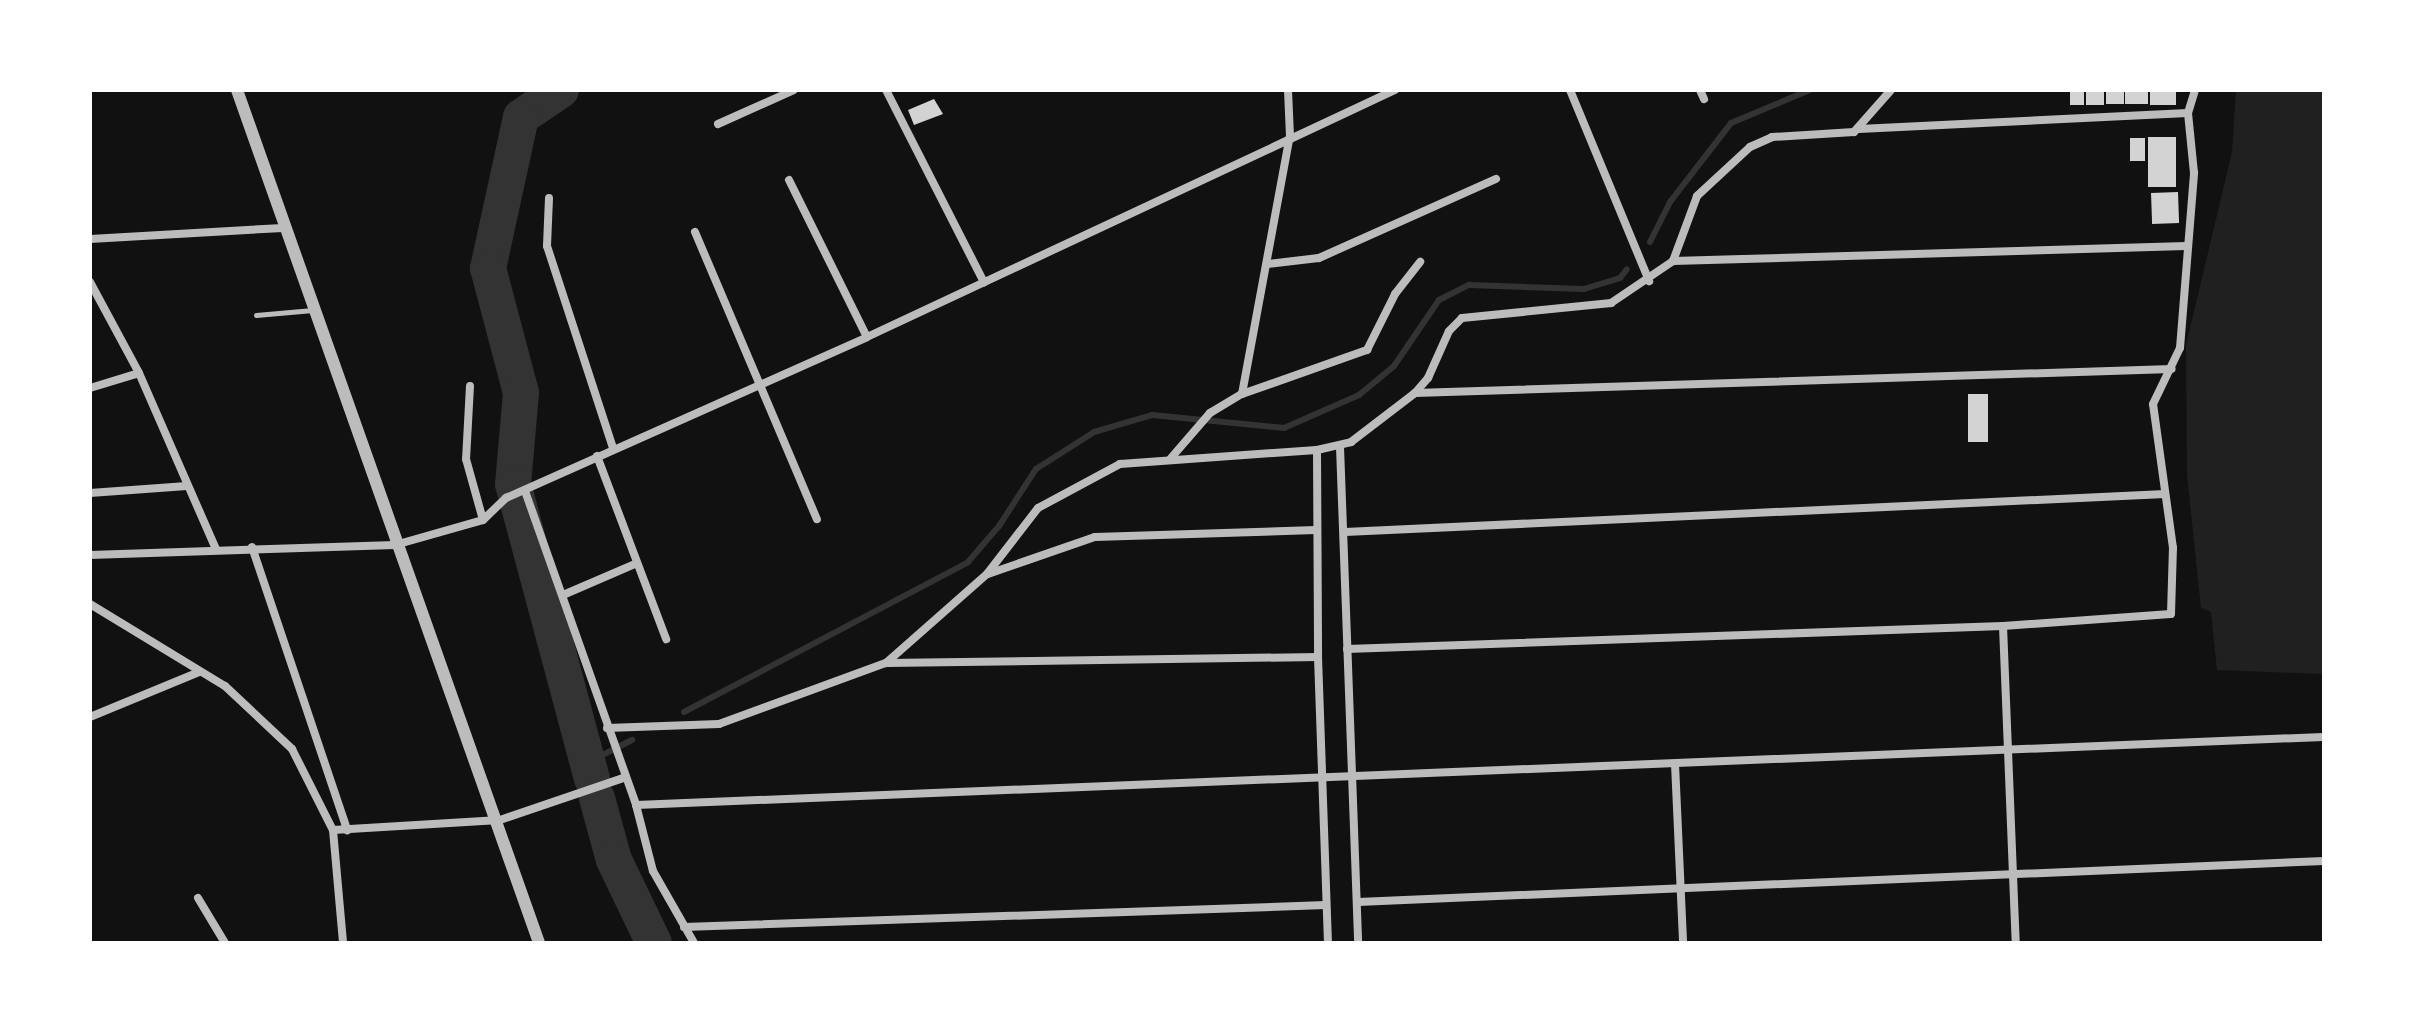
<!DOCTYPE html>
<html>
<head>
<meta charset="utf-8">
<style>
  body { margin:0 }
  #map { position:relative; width:2414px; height:1033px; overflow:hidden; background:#111; font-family:Helvetica,sans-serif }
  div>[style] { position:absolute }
  .green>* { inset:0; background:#202020 }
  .stream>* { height:6px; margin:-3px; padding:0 3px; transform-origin:3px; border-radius:3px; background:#333 }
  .river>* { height:36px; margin:-18px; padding:0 18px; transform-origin:18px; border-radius:18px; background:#333 }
  .building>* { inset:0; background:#d3d3d3; transform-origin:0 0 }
  .service>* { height:5px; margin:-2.5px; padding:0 2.5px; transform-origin:2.5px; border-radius:2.5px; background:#bcbcbc }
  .minor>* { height:8px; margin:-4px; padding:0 4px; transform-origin:4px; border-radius:4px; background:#bcbcbc }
  .tertiary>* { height:12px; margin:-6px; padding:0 6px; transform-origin:6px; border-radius:6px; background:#bcbcbc }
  span { translate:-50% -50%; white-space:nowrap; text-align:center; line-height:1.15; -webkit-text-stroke:8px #fff; paint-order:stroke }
  .frame { position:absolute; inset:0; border:92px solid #fff; pointer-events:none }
</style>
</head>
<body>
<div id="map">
  <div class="green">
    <div style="clip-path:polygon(2236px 90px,2324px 90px,2324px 674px,2217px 670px,2211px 612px,2201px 608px,2187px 475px,2186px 345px,2232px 152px)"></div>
  </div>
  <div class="stream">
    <div style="left:1650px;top:242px;width:45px;rotate:-63.4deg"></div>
    <div style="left:1670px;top:202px;width:100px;rotate:-52.3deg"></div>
    <div style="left:1731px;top:123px;width:86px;rotate:-22.7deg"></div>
    <div style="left:684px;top:712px;width:321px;rotate:-27.8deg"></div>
    <div style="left:968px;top:562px;width:48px;rotate:-49.3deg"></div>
    <div style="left:999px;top:526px;width:68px;rotate:-57deg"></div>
    <div style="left:1036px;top:469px;width:69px;rotate:-32.5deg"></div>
    <div style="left:1094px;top:432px;width:60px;rotate:-16.3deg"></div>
    <div style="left:1152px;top:415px;width:133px;rotate:5.6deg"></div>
    <div style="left:1284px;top:428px;width:82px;rotate:-23.7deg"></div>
    <div style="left:1359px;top:395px;width:45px;rotate:-39.6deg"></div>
    <div style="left:1394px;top:366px;width:80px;rotate:-55.7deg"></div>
    <div style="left:1439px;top:300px;width:34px;rotate:-27deg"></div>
    <div style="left:1469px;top:285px;width:115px;rotate:2deg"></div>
    <div style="left:1584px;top:289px;width:38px;rotate:-17deg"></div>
    <div style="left:1620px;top:278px;width:11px;rotate:-52deg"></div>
    <div style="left:587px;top:763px;width:51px;rotate:-27.1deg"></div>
  </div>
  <div class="river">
    <div style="left:561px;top:90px;width:48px;rotate:146deg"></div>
    <div style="left:521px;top:117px;width:155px;rotate:102.3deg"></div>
    <div style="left:488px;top:268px;width:129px;rotate:75.2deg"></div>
    <div style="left:521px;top:393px;width:91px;rotate:95deg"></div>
    <div style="left:513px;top:484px;width:305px;rotate:75deg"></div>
    <div style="left:597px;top:798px;width:64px;rotate:74.7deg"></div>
    <div style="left:614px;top:860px;width:92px;rotate:64.3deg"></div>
  </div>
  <div class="building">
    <div style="left:2070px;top:90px;width:14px;height:15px"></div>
    <div style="left:2086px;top:90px;width:18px;height:15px"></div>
    <div style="left:2106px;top:90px;width:18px;height:14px"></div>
    <div style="left:2125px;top:90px;width:23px;height:14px"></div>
    <div style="left:2150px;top:90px;width:26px;height:15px"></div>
    <div style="clip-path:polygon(934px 99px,943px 114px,914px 125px,908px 110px)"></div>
    <div style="left:2148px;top:137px;width:28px;height:50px"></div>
    <div style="left:2130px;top:138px;width:15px;height:23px"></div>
    <div style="left:2178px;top:192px;width:31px;height:27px;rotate:88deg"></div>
    <div style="left:1988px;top:394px;width:48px;height:20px;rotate:90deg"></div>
  </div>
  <div class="service">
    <div style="left:256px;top:315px;width:57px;rotate:-5deg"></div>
  </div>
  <div class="minor">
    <div style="left:886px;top:90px;width:216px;rotate:63deg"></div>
    <div style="left:1570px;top:90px;width:207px;rotate:67.5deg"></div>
    <div style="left:1700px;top:90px;width:10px;rotate:66deg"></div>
    <div style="left:718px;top:124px;width:83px;rotate:-24.1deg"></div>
    <div style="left:1859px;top:129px;width:329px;rotate:-2.8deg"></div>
    <div style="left:789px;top:180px;width:175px;rotate:63.6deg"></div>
    <div style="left:549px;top:198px;width:48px;rotate:92.4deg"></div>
    <div style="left:547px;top:246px;width:213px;rotate:71.9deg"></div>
    <div style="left:695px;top:232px;width:312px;rotate:67deg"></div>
    <div style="left:90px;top:239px;width:193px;rotate:-3.3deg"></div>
    <div style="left:1673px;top:261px;width:513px;rotate:-1.67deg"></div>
    <div style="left:1267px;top:264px;width:52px;rotate:-6.6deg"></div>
    <div style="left:1319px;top:258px;width:194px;rotate:-24.1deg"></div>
    <div style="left:90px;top:282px;width:103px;rotate:61.7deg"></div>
    <div style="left:139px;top:373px;width:192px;rotate:66.4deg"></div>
    <div style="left:470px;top:386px;width:73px;rotate:93.1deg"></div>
    <div style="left:466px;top:459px;width:63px;rotate:74.4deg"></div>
    <div style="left:90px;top:388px;width:51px;rotate:-17deg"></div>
    <div style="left:1415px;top:393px;width:757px;rotate:-1.82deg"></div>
    <div style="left:1242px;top:394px;width:133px;rotate:-19.4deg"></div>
    <div style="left:1367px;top:350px;width:63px;rotate:-63.4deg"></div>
    <div style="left:1395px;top:294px;width:41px;rotate:-52deg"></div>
    <div style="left:1340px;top:447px;width:496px;rotate:87.9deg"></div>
    <div style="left:1317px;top:450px;width:207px;rotate:89.7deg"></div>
    <div style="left:1318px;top:657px;width:286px;rotate:88deg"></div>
    <div style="left:597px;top:456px;width:196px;rotate:69.3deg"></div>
    <div style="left:1171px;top:458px;width:60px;rotate:-49.1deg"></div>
    <div style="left:1210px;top:413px;width:37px;rotate:-31deg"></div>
    <div style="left:1242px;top:394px;width:262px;rotate:-79.5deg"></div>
    <div style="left:1290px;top:136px;width:46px;rotate:-92.5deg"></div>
    <div style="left:525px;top:491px;width:333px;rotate:70.5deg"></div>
    <div style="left:636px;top:805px;width:68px;rotate:75.6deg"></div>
    <div style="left:653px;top:871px;width:83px;rotate:60.3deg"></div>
    <div style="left:90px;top:493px;width:97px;rotate:-4.1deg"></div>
    <div style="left:1345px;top:532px;width:821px;rotate:-2.65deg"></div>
    <div style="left:252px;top:547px;width:299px;rotate:71.4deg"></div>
    <div style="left:90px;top:555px;width:305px;rotate:-1.9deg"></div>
    <div style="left:395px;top:545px;width:91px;rotate:-15.9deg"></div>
    <div style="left:483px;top:520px;width:32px;rotate:-44deg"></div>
    <div style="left:506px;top:498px;width:395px;rotate:-24deg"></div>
    <div style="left:867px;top:337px;width:583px;rotate:-25.07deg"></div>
    <div style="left:988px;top:574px;width:113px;rotate:-19.1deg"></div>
    <div style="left:1095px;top:537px;width:221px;rotate:-1.8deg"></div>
    <div style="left:563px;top:595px;width:78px;rotate:-23.3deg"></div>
    <div style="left:90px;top:604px;width:158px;rotate:31.3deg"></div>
    <div style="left:225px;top:686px;width:92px;rotate:43.2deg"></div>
    <div style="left:292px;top:749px;width:91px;rotate:63.2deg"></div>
    <div style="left:333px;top:830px;width:113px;rotate:84.9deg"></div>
    <div style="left:2003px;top:626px;width:317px;rotate:87.7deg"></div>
    <div style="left:1347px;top:649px;width:656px;rotate:-2.01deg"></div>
    <div style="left:2003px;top:626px;width:168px;rotate:-4.1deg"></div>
    <div style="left:2171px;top:614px;width:66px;rotate:-88.3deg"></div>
    <div style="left:2173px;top:548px;width:145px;rotate:-97.9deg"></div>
    <div style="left:2153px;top:404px;width:62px;rotate:-64.3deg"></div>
    <div style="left:2180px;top:348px;width:176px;rotate:-85.4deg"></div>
    <div style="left:2194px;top:173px;width:60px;rotate:-95.7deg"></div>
    <div style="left:2188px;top:113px;width:24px;rotate:-73deg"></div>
    <div style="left:887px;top:663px;width:431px;rotate:-0.8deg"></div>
    <div style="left:90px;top:717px;width:118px;rotate:-22.4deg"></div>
    <div style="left:607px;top:728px;width:112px;rotate:-2deg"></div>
    <div style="left:719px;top:724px;width:178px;rotate:-20.1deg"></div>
    <div style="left:886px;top:663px;width:135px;rotate:-41.4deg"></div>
    <div style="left:987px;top:574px;width:83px;rotate:-52.3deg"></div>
    <div style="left:1038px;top:508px;width:93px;rotate:-28.2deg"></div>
    <div style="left:1120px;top:464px;width:197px;rotate:-4.1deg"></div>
    <div style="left:1317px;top:450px;width:35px;rotate:-13deg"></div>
    <div style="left:1351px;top:442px;width:81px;rotate:-37.4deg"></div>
    <div style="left:1415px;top:393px;width:20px;rotate:-49deg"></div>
    <div style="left:1428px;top:378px;width:51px;rotate:-65.9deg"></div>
    <div style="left:1449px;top:331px;width:18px;rotate:-45deg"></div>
    <div style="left:1462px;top:318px;width:150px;rotate:-5.7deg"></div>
    <div style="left:1611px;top:303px;width:75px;rotate:-34.1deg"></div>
    <div style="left:1673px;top:261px;width:69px;rotate:-69.7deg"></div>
    <div style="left:1697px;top:196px;width:72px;rotate:-42.8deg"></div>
    <div style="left:1750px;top:147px;width:24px;rotate:-24deg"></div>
    <div style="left:1772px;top:137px;width:82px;rotate:-3.5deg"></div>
    <div style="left:1854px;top:132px;width:56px;rotate:-48.6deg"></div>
    <div style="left:1675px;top:764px;width:179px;rotate:87.4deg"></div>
    <div style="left:636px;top:805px;width:1689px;rotate:-2.31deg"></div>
    <div style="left:333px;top:830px;width:167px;rotate:-3.4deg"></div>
    <div style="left:500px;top:820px;width:133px;rotate:-18.8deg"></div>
    <div style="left:198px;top:898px;width:52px;rotate:59deg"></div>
    <div style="left:1358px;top:902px;width:967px;rotate:-2.43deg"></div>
    <div style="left:684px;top:927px;width:642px;rotate:-1.96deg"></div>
  </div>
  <div class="tertiary">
    <div style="left:237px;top:90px;width:905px;rotate:70.5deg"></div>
  </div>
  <div class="frame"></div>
</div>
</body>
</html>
